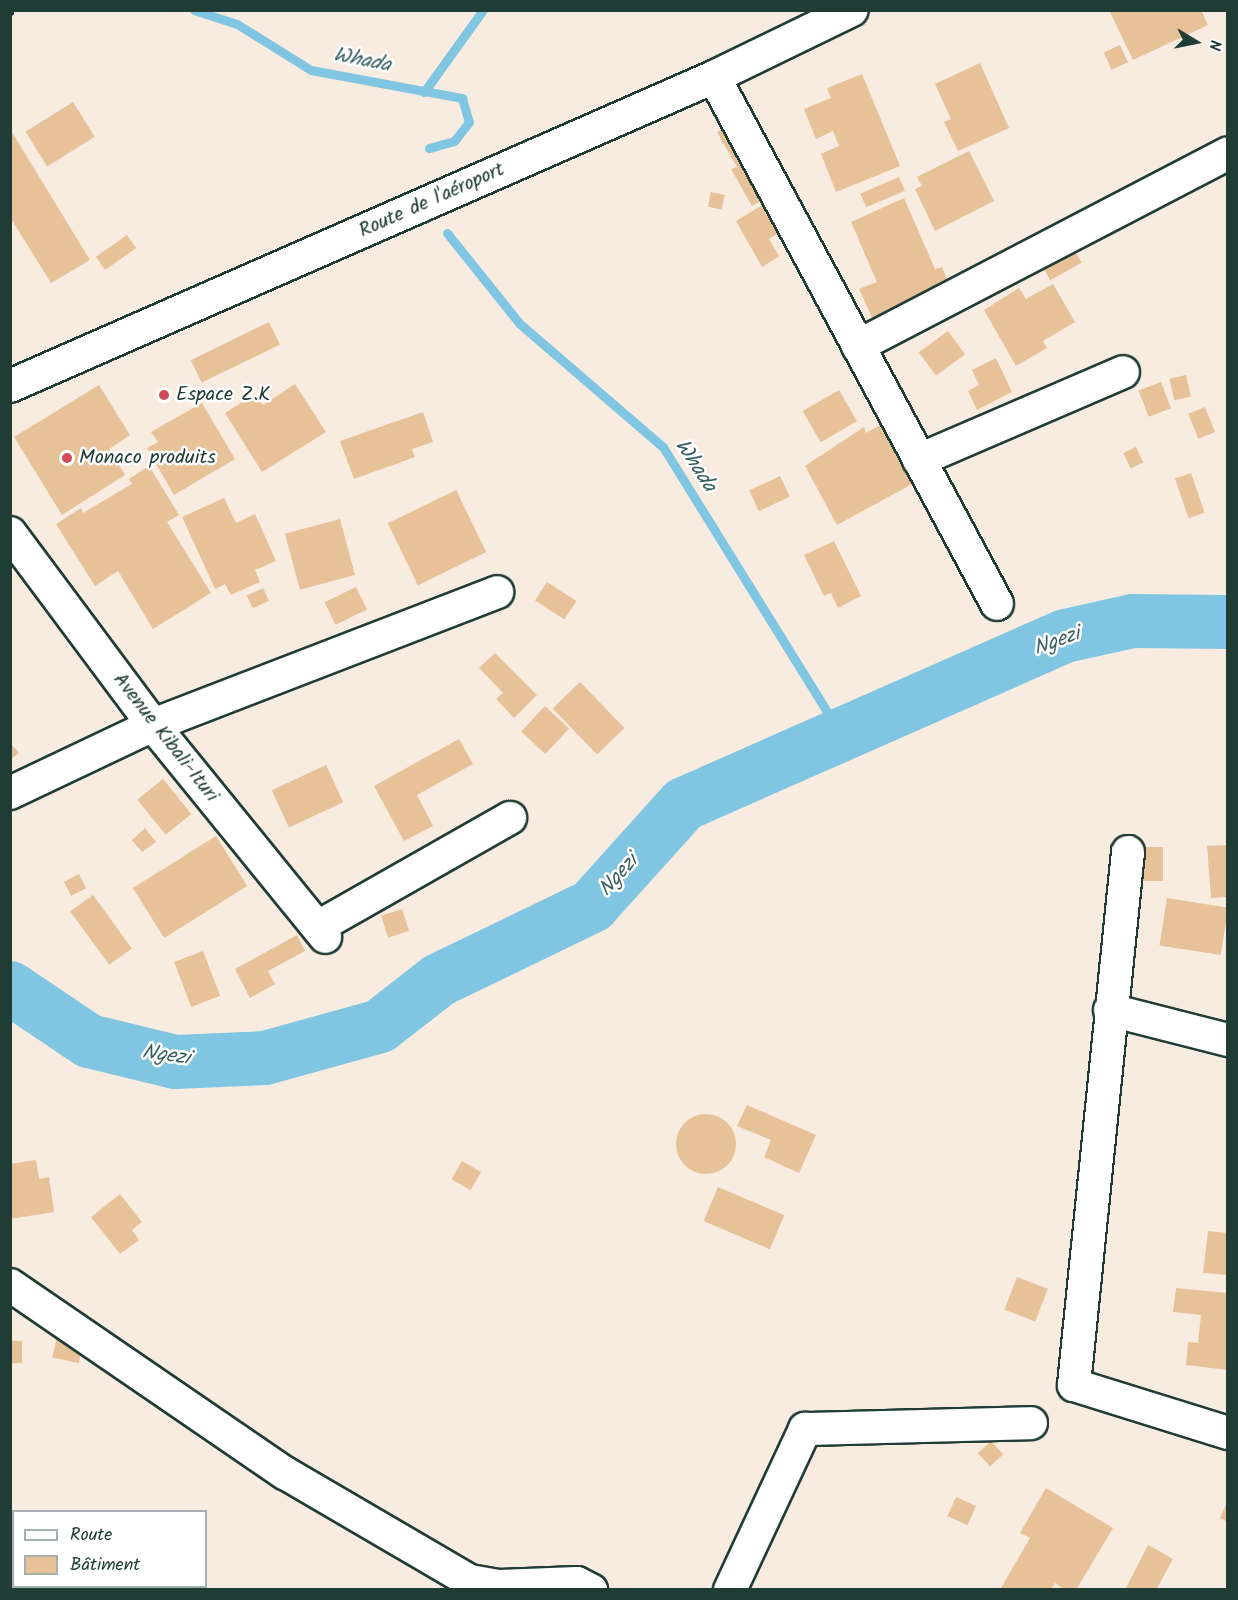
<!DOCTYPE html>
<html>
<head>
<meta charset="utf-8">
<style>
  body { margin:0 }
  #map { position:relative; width:1238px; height:1600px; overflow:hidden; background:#f8ece0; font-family:Kalam,sans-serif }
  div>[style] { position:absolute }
  .stream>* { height:9px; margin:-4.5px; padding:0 4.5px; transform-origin:4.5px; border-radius:4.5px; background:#80c5e1 }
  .river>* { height:54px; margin:-27px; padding:0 27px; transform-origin:27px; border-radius:27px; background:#80c5e1 }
  .building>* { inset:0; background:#e7c198; transform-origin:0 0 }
  .round { border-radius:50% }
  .path>* { height:4px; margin-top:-2px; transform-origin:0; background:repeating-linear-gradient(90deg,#1f3d34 0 4.5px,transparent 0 9px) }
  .roads { filter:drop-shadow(2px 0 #1f3d34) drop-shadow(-2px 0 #1f3d34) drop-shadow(0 2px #1f3d34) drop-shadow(0 -2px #1f3d34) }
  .minor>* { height:32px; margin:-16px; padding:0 16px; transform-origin:16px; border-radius:16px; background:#fff }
  .dots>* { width:16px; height:16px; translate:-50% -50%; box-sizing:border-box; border:3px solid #fff; border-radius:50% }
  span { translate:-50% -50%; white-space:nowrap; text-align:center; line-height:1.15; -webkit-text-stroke:5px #fff; paint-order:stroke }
  .street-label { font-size:20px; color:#1f3d34 }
  .poi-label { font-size:20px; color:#1f3d34 }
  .left { translate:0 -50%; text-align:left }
  .water-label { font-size:21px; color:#375f5f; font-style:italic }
  .frame { position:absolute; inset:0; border:12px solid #1f3d34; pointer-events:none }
  .legend { position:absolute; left:12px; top:1510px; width:195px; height:78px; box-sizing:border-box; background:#fff; border:2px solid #a5b1ae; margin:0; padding:8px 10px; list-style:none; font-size:18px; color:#1f3d34 }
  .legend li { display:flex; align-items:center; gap:12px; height:30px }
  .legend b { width:30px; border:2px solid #a5b1ae }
  .north { position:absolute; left:1166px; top:12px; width:60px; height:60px; -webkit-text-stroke:4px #fff; paint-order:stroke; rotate:100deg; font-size:16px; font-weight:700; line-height:24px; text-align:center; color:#1f3d34 }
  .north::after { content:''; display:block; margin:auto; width:21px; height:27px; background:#1f3d34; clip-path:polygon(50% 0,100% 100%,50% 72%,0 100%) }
</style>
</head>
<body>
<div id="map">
  <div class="stream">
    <div style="left:194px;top:10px;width:45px;rotate:18deg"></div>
    <div style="left:237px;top:24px;width:87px;rotate:31.9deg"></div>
    <div style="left:311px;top:70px;width:154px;rotate:10.5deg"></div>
    <div style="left:462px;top:98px;width:25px;rotate:74deg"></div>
    <div style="left:469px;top:122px;width:24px;rotate:128deg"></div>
    <div style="left:454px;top:141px;width:26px;rotate:164deg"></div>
    <div style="left:424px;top:92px;width:101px;rotate:-54.3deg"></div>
    <div style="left:447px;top:233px;width:117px;rotate:51.3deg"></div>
    <div style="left:520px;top:324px;width:189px;rotate:40.7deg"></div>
    <div style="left:663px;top:447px;width:336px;rotate:58.2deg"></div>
  </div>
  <div class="river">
    <div style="left:10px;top:988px;width:95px;rotate:33.9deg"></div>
    <div style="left:89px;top:1041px;width:89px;rotate:13.7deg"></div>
    <div style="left:175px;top:1062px;width:90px;rotate:-2.5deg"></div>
    <div style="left:265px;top:1058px;width:119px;rotate:-15.5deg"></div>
    <div style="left:380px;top:1026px;width:75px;rotate:-37.9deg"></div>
    <div style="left:439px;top:980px;width:170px;rotate:-25.8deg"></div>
    <div style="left:592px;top:906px;width:137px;rotate:-48deg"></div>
    <div style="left:684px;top:804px;width:416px;rotate:-23.8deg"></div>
    <div style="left:1065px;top:636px;width:70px;rotate:-12.4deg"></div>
    <div style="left:1133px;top:621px;width:95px;rotate:0.6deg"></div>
  </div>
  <div class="building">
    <div style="clip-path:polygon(1109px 10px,1201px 10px,1208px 25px,1133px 60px)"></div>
    <div style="left:1120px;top:45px;width:19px;height:18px;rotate:65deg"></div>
    <div style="clip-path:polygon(980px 63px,1009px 128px,958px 151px,944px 122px,951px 119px,935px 84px)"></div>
    <div style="clip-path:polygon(862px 74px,900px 166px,836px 192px,821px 154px,839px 146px,833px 131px,816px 139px,804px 109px,831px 98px,827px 88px)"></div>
    <div style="left:73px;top:102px;width:41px;height:56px;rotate:58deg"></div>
    <div style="clip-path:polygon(734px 122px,775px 193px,752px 206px,731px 169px,737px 167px,717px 132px)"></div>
    <div style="clip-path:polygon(10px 129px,90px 260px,51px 283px,10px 217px)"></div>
    <div style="clip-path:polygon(969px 151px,994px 201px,935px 231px,915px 189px,922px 186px,917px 177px)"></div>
    <div style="left:899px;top:177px;width:15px;height:42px;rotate:67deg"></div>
    <div style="left:711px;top:192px;width:14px;height:15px;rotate:12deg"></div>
    <div style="clip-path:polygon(774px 198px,790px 226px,769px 239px,779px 256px,762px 267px,736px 221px)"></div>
    <div style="clip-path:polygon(904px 198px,935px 269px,942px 267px,952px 290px,875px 324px,859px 289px,877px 282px,851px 222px)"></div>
    <div style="left:127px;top:235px;width:16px;height:38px;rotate:55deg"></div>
    <div style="left:1069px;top:240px;width:26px;height:36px;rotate:61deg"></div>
    <div style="clip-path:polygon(1053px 284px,1075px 322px,1043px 341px,1047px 348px,1016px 366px,984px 310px,1019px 288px,1026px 299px)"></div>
    <div style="left:269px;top:322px;width:25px;height:87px;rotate:64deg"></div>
    <div style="left:948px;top:331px;width:29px;height:36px;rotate:54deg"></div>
    <div style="clip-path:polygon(996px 358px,1012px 392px,977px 410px,968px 391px,979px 385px,972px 370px)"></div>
    <div style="left:1186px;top:375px;width:22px;height:17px;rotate:77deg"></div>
    <div style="left:1161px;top:382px;width:28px;height:24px;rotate:69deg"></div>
    <div style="clip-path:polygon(295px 384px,326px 432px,262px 472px,225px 413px,255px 394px,263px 405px)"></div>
    <div style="clip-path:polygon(99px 385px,130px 435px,109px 449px,125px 475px,62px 515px,14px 437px)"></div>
    <div style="left:839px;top:390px;width:36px;height:42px;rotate:60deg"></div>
    <div style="clip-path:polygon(202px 403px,235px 459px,174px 495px,147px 448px,158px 442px,151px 432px)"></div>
    <div style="left:1205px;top:407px;width:27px;height:18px;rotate:68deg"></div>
    <div style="clip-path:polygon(423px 412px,433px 442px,412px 449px,415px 457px,354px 479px,340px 441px)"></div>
    <div style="clip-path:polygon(882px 424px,914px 483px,837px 525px,805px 466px,864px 427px,866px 433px)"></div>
    <div style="left:1136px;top:447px;width:17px;height:14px;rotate:65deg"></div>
    <div style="clip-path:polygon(149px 466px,179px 515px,167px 522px,211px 593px,153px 629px,118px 571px,95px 586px,56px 524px,81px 508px,83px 513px,132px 484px,129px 479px)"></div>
    <div style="left:1191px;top:473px;width:42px;height:17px;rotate:71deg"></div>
    <div style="left:780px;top:476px;width:23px;height:34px;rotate:65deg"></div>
    <div style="left:456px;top:490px;width:69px;height:76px;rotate:64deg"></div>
    <div style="clip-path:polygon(224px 498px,236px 523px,255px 514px,276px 561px,255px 570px,260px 582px,231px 595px,225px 584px,215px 589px,182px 517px)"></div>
    <div style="left:340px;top:519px;width:58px;height:57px;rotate:75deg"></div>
    <div style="clip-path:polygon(834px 541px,861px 596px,838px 608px,831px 593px,824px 596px,804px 555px)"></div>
    <div style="left:547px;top:582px;width:35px;height:22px;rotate:33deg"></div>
    <div style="left:356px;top:587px;width:25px;height:35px;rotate:64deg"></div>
    <div style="left:263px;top:588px;width:14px;height:18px;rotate:65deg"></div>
    <div style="clip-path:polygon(495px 653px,537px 695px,514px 718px,496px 699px,503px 693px,479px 668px)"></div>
    <div style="left:580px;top:682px;width:64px;height:38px;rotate:46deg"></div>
    <div style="left:545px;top:706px;width:33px;height:35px;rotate:43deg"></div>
    <div style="clip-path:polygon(459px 739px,473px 764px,417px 795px,433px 826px,404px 841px,374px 786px)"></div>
    <div style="clip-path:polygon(10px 743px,19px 753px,10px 760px)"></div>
    <div style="left:326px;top:765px;width:41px;height:60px;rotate:65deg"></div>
    <div style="left:163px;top:779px;width:45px;height:33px;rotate:51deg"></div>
    <div style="clip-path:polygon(145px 828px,156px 842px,142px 852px,132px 840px)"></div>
    <div style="left:216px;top:836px;width:59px;height:98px;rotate:58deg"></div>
    <div style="clip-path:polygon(1228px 845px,1228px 897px,1211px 898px,1207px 846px)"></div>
    <div style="left:1139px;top:847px;width:24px;height:34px"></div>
    <div style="left:79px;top:874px;width:16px;height:17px;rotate:63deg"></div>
    <div style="left:93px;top:895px;width:66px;height:28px;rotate:54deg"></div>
    <div style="left:1167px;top:898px;width:62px;height:48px;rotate:9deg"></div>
    <div style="left:402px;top:909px;width:23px;height:22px;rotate:72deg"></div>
    <div style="clip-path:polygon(297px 935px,305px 951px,268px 971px,275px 984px,250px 998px,235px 969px)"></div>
    <div style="left:203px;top:951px;width:48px;height:31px;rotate:69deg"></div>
    <div style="clip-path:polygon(747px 1105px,816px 1135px,799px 1173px,764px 1157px,771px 1140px,737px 1126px)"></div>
    <div class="round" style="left:676px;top:1114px;width:60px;height:60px"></div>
    <div style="clip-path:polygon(36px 1160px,39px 1179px,49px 1177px,54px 1212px,10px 1219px,10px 1164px)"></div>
    <div style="left:462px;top:1161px;width:22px;height:21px;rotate:30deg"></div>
    <div style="left:718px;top:1187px;width:72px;height:37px;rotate:23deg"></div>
    <div style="clip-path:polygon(120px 1194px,142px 1222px,132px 1230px,139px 1240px,120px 1254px,91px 1217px)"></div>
    <div style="clip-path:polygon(1208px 1231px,1228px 1233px,1228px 1275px,1203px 1273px)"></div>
    <div style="left:1017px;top:1277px;width:33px;height:35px;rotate:21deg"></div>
    <div style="clip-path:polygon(1176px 1288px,1228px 1293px,1228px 1370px,1186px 1365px,1188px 1342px,1198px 1343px,1201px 1315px,1173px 1312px)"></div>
    <div style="left:60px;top:1324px;width:27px;height:34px;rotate:13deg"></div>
    <div style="left:10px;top:1341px;width:12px;height:22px"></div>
    <div style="left:991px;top:1441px;width:18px;height:18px;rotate:47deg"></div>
    <div style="clip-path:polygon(1046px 1488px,1113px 1528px,1076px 1590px,1065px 1590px,1055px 1583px,1051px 1590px,1004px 1590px,1001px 1588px,1030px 1538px,1020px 1533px)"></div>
    <div style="left:956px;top:1497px;width:22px;height:21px;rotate:24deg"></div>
    <div style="clip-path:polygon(1228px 1500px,1228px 1522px,1220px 1518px)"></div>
    <div style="clip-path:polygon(1148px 1545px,1173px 1559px,1156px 1590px,1125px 1590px)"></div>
  </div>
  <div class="path">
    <div style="left:10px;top:15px;width:9px;rotate:-36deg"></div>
  </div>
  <div class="roads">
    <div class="minor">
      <div style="left:714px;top:77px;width:598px;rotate:61.76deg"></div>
      <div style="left:858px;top:346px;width:417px;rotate:-27.5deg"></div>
      <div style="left:10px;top:386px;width:769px;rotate:-23.7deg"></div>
      <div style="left:714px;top:77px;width:153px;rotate:-25.9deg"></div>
      <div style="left:919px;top:460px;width:222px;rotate:-23.3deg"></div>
      <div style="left:10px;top:533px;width:239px;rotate:53.3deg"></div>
      <div style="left:153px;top:725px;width:273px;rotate:50.9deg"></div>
      <div style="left:10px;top:793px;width:158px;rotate:-25.4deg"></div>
      <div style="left:153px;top:725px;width:369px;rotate:-21.1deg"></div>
      <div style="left:1128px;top:852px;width:536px;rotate:95.79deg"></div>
      <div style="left:1074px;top:1385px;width:161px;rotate:17.3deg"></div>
      <div style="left:318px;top:927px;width:221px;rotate:-29.6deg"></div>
      <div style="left:1110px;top:1010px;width:122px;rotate:14.3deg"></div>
      <div style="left:10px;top:1285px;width:333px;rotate:34.4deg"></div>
      <div style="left:285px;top:1473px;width:214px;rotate:30.3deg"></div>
      <div style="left:470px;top:1581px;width:29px;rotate:10deg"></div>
      <div style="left:499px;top:1586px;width:78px;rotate:-2.2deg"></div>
      <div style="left:577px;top:1583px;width:16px;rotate:27deg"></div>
      <div style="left:730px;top:1590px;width:178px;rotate:-65deg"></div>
      <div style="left:805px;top:1429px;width:226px;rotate:-1.5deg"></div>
    </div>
  </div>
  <div class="dots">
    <div style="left:164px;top:395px;background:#d1495b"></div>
    <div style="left:67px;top:458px;background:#d1495b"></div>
  </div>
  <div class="street-label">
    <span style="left:432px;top:201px;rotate:-24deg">Route de l'aéroport</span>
    <span style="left:165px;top:738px;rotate:52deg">Avenue Kibali-Ituri</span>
  </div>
  <div class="poi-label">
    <span class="left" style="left:176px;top:395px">Espace Z.K</span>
    <span class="left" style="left:79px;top:458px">Monaco produits</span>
  </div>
  <div class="water-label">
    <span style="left:362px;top:61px;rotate:11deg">Whada</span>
    <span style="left:695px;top:466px;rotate:57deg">Whada</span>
    <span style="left:1057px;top:642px;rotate:-20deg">Ngezi</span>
    <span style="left:619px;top:876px;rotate:-48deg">Ngezi</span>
    <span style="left:166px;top:1056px;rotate:8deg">Ngezi</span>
  </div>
  <div class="frame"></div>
  <ul class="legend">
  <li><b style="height:8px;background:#fff"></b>Route</li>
  <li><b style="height:16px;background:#e7c198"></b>Bâtiment</li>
  </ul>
  <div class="north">N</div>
</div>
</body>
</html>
